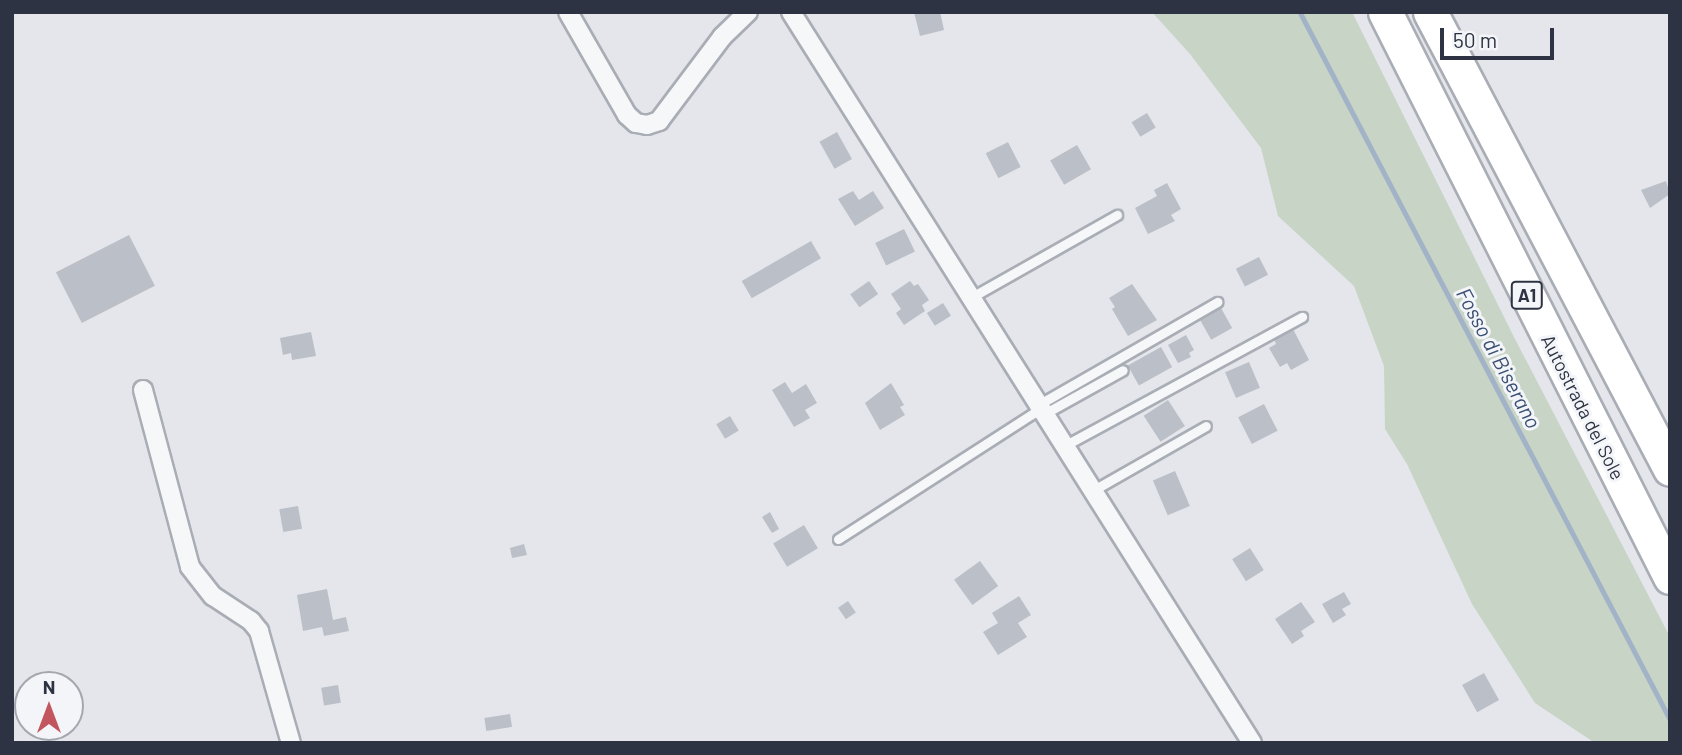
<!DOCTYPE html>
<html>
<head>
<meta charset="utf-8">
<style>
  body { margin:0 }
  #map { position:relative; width:1682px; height:755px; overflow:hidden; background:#e4e6eb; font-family:Barlow,sans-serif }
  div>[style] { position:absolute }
  .green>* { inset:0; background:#c8d4c6 }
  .stream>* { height:4.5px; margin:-2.25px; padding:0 2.25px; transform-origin:2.25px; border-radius:2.25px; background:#a2b2c7 }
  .building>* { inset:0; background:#bbbfc7; transform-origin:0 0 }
  .roads { filter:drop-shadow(2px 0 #a9adb5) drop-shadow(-2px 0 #a9adb5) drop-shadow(0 2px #a9adb5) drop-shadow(0 -2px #a9adb5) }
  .service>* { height:9px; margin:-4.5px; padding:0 4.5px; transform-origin:4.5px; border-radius:4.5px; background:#f6f7f9 }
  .minor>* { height:18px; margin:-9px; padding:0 9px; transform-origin:9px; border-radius:9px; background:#f6f7f9 }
  .motorway>* { height:33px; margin:-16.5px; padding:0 16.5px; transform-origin:16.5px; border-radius:16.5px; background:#fff }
  span { translate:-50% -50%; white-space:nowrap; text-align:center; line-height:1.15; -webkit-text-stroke:6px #f3f5f8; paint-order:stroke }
  .shield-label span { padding:2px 5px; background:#f3f5f8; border:2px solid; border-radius:5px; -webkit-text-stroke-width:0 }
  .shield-label { font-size:18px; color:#2d3342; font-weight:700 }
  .street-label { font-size:19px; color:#2d3342 }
  .water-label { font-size:21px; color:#3a4f72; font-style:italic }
  .frame { position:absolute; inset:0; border:14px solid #2d3342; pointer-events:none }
  .north { position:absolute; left:14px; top:671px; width:70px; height:70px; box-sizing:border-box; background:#f3f5f8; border:2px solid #a4a7af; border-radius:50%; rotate:0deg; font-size:19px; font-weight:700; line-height:28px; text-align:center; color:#2d3342 }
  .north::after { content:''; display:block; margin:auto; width:24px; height:32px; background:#c3555e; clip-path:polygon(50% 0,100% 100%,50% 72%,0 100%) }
  .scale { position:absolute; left:1440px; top:28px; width:114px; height:32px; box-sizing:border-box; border:4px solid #2d3342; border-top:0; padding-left:9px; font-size:21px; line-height:24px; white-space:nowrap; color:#2d3342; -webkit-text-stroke:5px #f3f5f8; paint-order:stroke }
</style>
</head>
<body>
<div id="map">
  <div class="green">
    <div style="clip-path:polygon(1152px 12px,1352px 12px,1515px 339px,1670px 637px,1670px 743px,1595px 743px,1535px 703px,1472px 604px,1407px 464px,1385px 429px,1384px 366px,1354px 286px,1278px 216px,1261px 148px,1190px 54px)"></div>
  </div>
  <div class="stream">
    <div style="left:1300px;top:12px;width:798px;rotate:62.38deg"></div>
  </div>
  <div class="building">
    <div style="clip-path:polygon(914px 12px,940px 12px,944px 30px,920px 36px)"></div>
    <div style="left:1147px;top:113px;width:17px;height:18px;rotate:59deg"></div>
    <div style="left:837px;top:132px;width:31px;height:20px;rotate:61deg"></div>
    <div style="left:1008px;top:142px;width:28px;height:25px;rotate:63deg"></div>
    <div style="left:1077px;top:145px;width:28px;height:31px;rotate:60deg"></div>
    <div style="clip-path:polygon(1666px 181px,1670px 194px,1650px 208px,1641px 190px)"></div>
    <div style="clip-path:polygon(1167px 183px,1181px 209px,1171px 215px,1175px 221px,1148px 234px,1135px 208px,1157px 196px,1154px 190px)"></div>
    <div style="clip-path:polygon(853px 191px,859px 200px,873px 191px,884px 208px,855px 226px,838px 199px)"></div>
    <div style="left:904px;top:229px;width:25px;height:32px;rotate:64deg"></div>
    <div style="left:129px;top:235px;width:57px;height:82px;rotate:63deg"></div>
    <div style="left:811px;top:241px;width:20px;height:80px;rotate:60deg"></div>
    <div style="left:1259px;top:257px;width:20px;height:26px;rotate:63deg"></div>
    <div style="left:869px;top:281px;width:16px;height:23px;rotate:55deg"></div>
    <div style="clip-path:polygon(910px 281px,914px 286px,918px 284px,929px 300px,922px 305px,925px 311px,904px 325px,896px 313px,901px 309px,891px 294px)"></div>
    <div style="clip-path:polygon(1132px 284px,1157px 320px,1128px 336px,1112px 309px,1115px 307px,1109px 298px)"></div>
    <div style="left:943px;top:303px;width:15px;height:19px;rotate:58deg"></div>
    <div style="left:1221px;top:308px;width:23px;height:24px;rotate:61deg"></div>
    <div style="clip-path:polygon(1293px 329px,1309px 360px,1291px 370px,1287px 363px,1280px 367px,1269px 348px,1276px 344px,1274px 339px)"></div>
    <div style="clip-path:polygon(311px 332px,316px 356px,292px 360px,291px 353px,283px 355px,280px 338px)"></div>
    <div style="clip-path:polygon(1186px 335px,1194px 350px,1189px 353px,1191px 357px,1178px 363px,1168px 345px)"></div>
    <div style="left:1161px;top:347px;width:23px;height:38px;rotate:61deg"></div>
    <div style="left:1249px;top:362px;width:28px;height:26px;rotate:67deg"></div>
    <div style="clip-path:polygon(785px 382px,792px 393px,806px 384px,817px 403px,805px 410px,810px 418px,794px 427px,772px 390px)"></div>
    <div style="clip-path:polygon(891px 383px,904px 405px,900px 407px,905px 415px,880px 430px,865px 403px)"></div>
    <div style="left:1168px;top:400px;width:31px;height:29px;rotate:57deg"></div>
    <div style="left:1264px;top:404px;width:30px;height:29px;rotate:63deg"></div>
    <div style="left:730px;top:416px;width:17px;height:16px;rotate:59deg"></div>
    <div style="left:1175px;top:471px;width:38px;height:24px;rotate:67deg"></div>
    <div style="left:298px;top:506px;width:23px;height:19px;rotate:80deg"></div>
    <div style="clip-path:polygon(770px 512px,779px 529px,772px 533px,762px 517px)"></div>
    <div style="left:804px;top:525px;width:27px;height:36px;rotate:59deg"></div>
    <div style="clip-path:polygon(524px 544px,527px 555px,512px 558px,510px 548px)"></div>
    <div style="left:1250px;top:548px;width:26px;height:21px;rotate:58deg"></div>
    <div style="left:980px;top:561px;width:31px;height:32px;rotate:54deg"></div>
    <div style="clip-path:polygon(327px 589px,333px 620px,346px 617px,349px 631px,324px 636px,322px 627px,303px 631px,297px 595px)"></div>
    <div style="clip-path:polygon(1344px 592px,1351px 604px,1342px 609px,1346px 615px,1333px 623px,1322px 604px)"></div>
    <div style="clip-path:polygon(1019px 596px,1031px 615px,1018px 623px,1027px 637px,998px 655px,983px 632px,998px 623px,992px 613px)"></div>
    <div style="left:848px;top:601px;width:14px;height:12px;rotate:56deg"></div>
    <div style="clip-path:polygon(1301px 602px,1315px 622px,1301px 631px,1304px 636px,1292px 644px,1275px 619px)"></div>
    <div style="left:1484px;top:673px;width:31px;height:25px;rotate:61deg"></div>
    <div style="left:338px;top:685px;width:18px;height:17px;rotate:81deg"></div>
    <div style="left:510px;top:714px;width:13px;height:26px;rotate:81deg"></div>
  </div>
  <div class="roads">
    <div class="service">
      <div style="left:970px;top:298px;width:169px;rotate:-29.5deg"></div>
      <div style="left:1038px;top:405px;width:207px;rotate:-29.9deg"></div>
      <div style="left:1044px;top:414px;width:90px;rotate:-29.1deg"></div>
      <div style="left:1064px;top:446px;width:271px;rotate:-28.5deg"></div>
      <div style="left:1092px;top:491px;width:131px;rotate:-29.7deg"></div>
      <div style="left:838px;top:539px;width:240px;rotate:-32.8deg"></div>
    </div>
    <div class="minor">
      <div style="left:568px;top:12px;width:119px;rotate:60.2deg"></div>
      <div style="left:627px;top:115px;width:12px;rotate:42deg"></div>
      <div style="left:636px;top:123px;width:11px;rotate:10deg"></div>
      <div style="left:647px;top:125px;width:13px;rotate:-18deg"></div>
      <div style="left:659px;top:121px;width:105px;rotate:-53.1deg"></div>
      <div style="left:722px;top:37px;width:36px;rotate:-44deg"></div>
      <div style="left:791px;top:12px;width:864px;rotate:57.76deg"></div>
      <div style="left:143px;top:390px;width:183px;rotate:75.1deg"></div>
      <div style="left:190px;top:567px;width:37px;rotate:52deg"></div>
      <div style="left:213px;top:596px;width:45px;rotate:33.3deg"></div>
      <div style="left:251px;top:621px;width:13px;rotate:51deg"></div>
      <div style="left:259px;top:631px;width:116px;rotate:74.1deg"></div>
    </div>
    <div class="motorway">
      <div style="left:1385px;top:12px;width:633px;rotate:63.23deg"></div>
      <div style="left:1430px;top:12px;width:516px;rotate:62.29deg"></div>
    </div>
  </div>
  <div class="shield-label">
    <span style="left:1527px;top:295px">A1</span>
  </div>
  <div class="street-label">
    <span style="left:1583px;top:407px;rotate:63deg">Autostrada del Sole</span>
  </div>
  <div class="water-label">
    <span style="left:1499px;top:358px;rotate:62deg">Fosso di Biserano</span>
  </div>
  <div class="frame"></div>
  <div class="north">N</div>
  <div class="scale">50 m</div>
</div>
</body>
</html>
